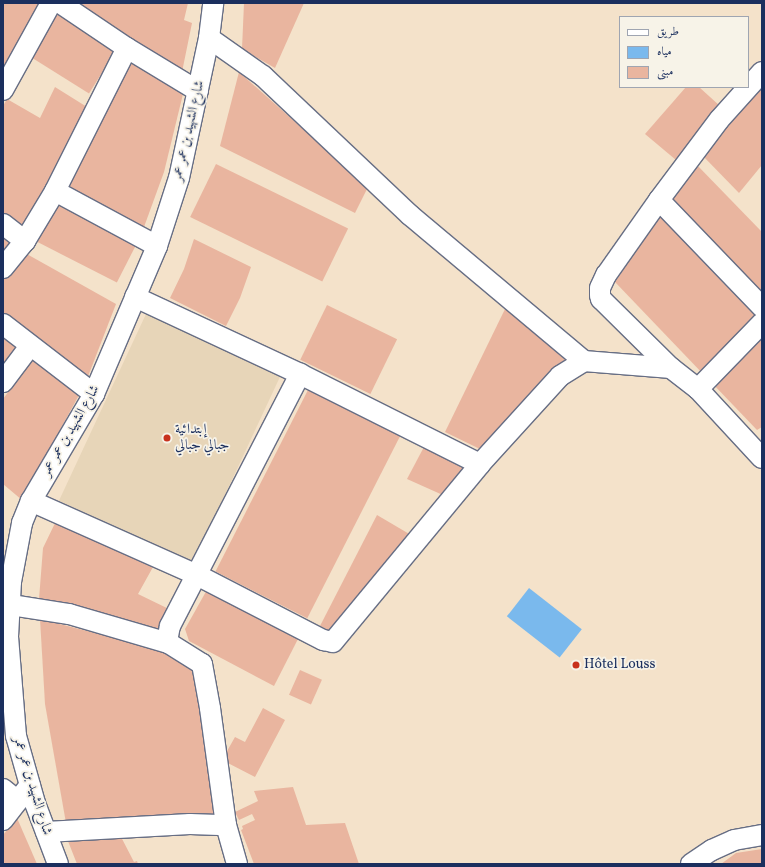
<!DOCTYPE html>
<html>
<head>
<meta charset="utf-8">
<style>
  body { margin:0 }
  #map { position:relative; width:765px; height:867px; overflow:hidden; background:#f4e2ca; font-family:Vollkorn,Amiri,serif }
  div>[style] { position:absolute }
  .built>* { inset:0; background:#e7d5b8; transform-origin:0 0 }
  .water>* { inset:0; background:#7ab9ed; transform-origin:0 0 }
  .building>* { inset:0; background:#e9b59f; transform-origin:0 0 }
  .roads { filter:drop-shadow(1px 0 #676e84) drop-shadow(-1px 0 #676e84) drop-shadow(0 1px #676e84) drop-shadow(0 -1px #676e84) }
  .minor>* { height:20px; margin:-10px; padding:0 10px; transform-origin:10px; border-radius:10px; background:#fff }
  .dots>* { width:11px; height:11px; translate:-50% -50%; box-sizing:border-box; border:2px solid #f7f3e8; border-radius:50% }
  span { translate:-50% -50%; white-space:nowrap; text-align:center; line-height:1.15; -webkit-text-stroke:3.5px #f7f3e8; paint-order:stroke }
  .street-label { font-size:14px; color:#1b2f5e }
  .poi-label { font-size:14px; color:#1b2f5e }
  .left { translate:0 -50%; text-align:left }
  .frame { position:absolute; inset:0; border:4px solid #1b2f5e; pointer-events:none }
  .legend { position:absolute; left:619px; top:16px; width:130px; height:72px; box-sizing:border-box; background:#f7f3e8; border:1px solid #9fa5b1; margin:0; padding:5px 7px; list-style:none; font-size:12px; color:#1b2f5e }
  .legend li { display:flex; align-items:center; gap:8px; height:20px }
  .legend b { width:20px; border:1px solid #9fa5b1 }
</style>
</head>
<body>
<div id="map">
  <div class="built">
    <div style="left:146px;top:314px;width:148px;height:206px;rotate:25deg"></div>
  </div>
  <div class="water">
    <div style="left:529px;top:588px;width:67px;height:36px;rotate:38deg"></div>
  </div>
  <div class="building">
    <div style="clip-path:polygon(3px 3px,40px 3px,3px 72px)"></div>
    <div style="clip-path:polygon(73px 3px,188px 3px,184px 20px,192px 23px,182px 72px)"></div>
    <div style="clip-path:polygon(244px 3px,304px 3px,275px 68px,242px 49px)"></div>
    <div style="left:55px;top:12px;width:72px;height:51px;rotate:32deg"></div>
    <div style="clip-path:polygon(131px 61px,183px 94px,164px 172px,144px 227px,67px 186px)"></div>
    <div style="clip-path:polygon(239px 72px,368px 187px,355px 213px,220px 146px)"></div>
    <div style="clip-path:polygon(762px 86px,762px 165px,739px 193px,702px 155px,749px 97px)"></div>
    <div style="clip-path:polygon(55px 87px,87px 107px,56px 170px,22px 229px,3px 215px,3px 106px,7px 99px,40px 118px)"></div>
    <div style="clip-path:polygon(686px 87px,699px 87px,720px 106px,676px 160px,645px 134px)"></div>
    <div style="left:216px;top:164px;width:147px;height:59px;rotate:26deg"></div>
    <div style="clip-path:polygon(696px 164px,762px 232px,762px 298px,670px 202px)"></div>
    <div style="left:58px;top:202px;width:89px;height:45px;rotate:27deg"></div>
    <div style="clip-path:polygon(662px 213px,761px 317px,704px 375px,615px 282px)"></div>
    <div style="clip-path:polygon(3px 238px,13px 246px,3px 257px)"></div>
    <div style="clip-path:polygon(194px 239px,251px 267px,240px 298px,226px 326px,170px 298px,184px 269px)"></div>
    <div style="clip-path:polygon(25px 253px,116px 304px,87px 379px,3px 312px,3px 279px)"></div>
    <div style="left:327px;top:305px;width:78px;height:61px;rotate:26deg"></div>
    <div style="clip-path:polygon(506px 307px,565px 360px,484px 451px,445px 432px)"></div>
    <div style="clip-path:polygon(762px 332px,762px 427px,757px 430px,711px 382px)"></div>
    <div style="clip-path:polygon(3px 335px,18px 347px,3px 366px)"></div>
    <div style="clip-path:polygon(33px 359px,79px 395px,22px 500px,3px 484px,3px 399px)"></div>
    <div style="left:309px;top:388px;width:103px;height:206px;rotate:27deg"></div>
    <div style="clip-path:polygon(425px 445px,470px 468px,445px 496px,407px 479px)"></div>
    <div style="clip-path:polygon(377px 515px,411px 535px,334px 633px,320px 626px)"></div>
    <div style="clip-path:polygon(57px 519px,153px 567px,138px 594px,173px 611px,161px 632px,113px 616px,39px 599px,43px 548px)"></div>
    <div style="clip-path:polygon(208px 588px,299px 637px,274px 686px,189px 641px,185px 629px)"></div>
    <div style="clip-path:polygon(40px 619px,158px 649px,193px 664px,218px 815px,66px 823px,45px 704px)"></div>
    <div style="left:300px;top:670px;width:24px;height:27px;rotate:24deg"></div>
    <div style="clip-path:polygon(263px 708px,285px 720px,255px 777px,222px 760px,235px 737px,245px 742px)"></div>
    <div style="clip-path:polygon(293px 787px,306px 825px,345px 823px,359px 864px,254px 864px,241px 830px,243px 829px,242px 826px,255px 820px,252px 814px,239px 820px,235px 812px,258px 801px,254px 791px)"></div>
    <div style="clip-path:polygon(17px 818px,37px 864px,3px 864px,3px 835px)"></div>
    <div style="clip-path:polygon(119px 833px,134px 862px,137px 861px,138px 864px,77px 864px,66px 836px)"></div>
    <div style="clip-path:polygon(762px 849px,762px 864px,721px 864px,736px 853px)"></div>
  </div>
  <div class="roads">
    <div class="minor">
      <div style="left:60px;top:3px;width:81px;rotate:33.9deg"></div>
      <div style="left:127px;top:48px;width:83px;rotate:31.2deg"></div>
      <div style="left:209px;top:38px;width:66px;rotate:35.1deg"></div>
      <div style="left:263px;top:76px;width:202px;rotate:43.4deg"></div>
      <div style="left:410px;top:215px;width:227px;rotate:40deg"></div>
      <div style="left:584px;top:361px;width:87px;rotate:4.6deg"></div>
      <div style="left:762px;top:72px;width:64px;rotate:131.9deg"></div>
      <div style="left:719px;top:120px;width:100px;rotate:126.9deg"></div>
      <div style="left:659px;top:200px;width:92px;rotate:125.2deg"></div>
      <div style="left:606px;top:275px;width:14px;rotate:115deg"></div>
      <div style="left:600px;top:288px;width:7px;rotate:90deg"></div>
      <div style="left:600px;top:295px;width:4px;rotate:76deg"></div>
      <div style="left:601px;top:299px;width:98px;rotate:44.6deg"></div>
      <div style="left:671px;top:368px;width:34px;rotate:38deg"></div>
      <div style="left:698px;top:389px;width:94px;rotate:47.2deg"></div>
      <div style="left:3px;top:90px;width:99px;rotate:-61.1deg"></div>
      <div style="left:55px;top:191px;width:116px;rotate:28.3deg"></div>
      <div style="left:659px;top:200px;width:149px;rotate:46.1deg"></div>
      <div style="left:3px;top:224px;width:28px;rotate:38deg"></div>
      <div style="left:3px;top:268px;width:35px;rotate:-51deg"></div>
      <div style="left:25px;top:241px;width:58px;rotate:-59deg"></div>
      <div style="left:55px;top:191px;width:160px;rotate:-63.3deg"></div>
      <div style="left:135px;top:297px;width:182px;rotate:25deg"></div>
      <div style="left:300px;top:374px;width:201px;rotate:26.6deg"></div>
      <div style="left:3px;top:324px;width:115px;rotate:37.6deg"></div>
      <div style="left:3px;top:382px;width:45px;rotate:-53.1deg"></div>
      <div style="left:698px;top:389px;width:92px;rotate:-45.9deg"></div>
      <div style="left:31px;top:501px;width:182px;rotate:24deg"></div>
      <div style="left:197px;top:575px;width:142px;rotate:27.3deg"></div>
      <div style="left:323px;top:640px;width:10px;rotate:11deg"></div>
      <div style="left:333px;top:642px;width:231px;rotate:-50.4deg"></div>
      <div style="left:480px;top:464px;width:119px;rotate:-47.7deg"></div>
      <div style="left:560px;top:376px;width:28px;rotate:-32deg"></div>
      <div style="left:11px;top:605px;width:59px;rotate:8.8deg"></div>
      <div style="left:69px;top:614px;width:103px;rotate:16.3deg"></div>
      <div style="left:3px;top:789px;width:19px;rotate:39deg"></div>
      <div style="left:3px;top:820px;width:44px;rotate:-52.4deg"></div>
      <div style="left:226px;top:825px;width:118px;rotate:-97.8deg"></div>
      <div style="left:210px;top:708px;width:45px;rotate:-100.3deg"></div>
      <div style="left:202px;top:664px;width:40px;rotate:-148deg"></div>
      <div style="left:168px;top:643px;width:7px;rotate:-90deg"></div>
      <div style="left:168px;top:636px;width:10px;rotate:-79deg"></div>
      <div style="left:170px;top:626px;width:284px;rotate:-62.7deg"></div>
      <div style="left:46px;top:832px;width:144px;rotate:-3.2deg"></div>
      <div style="left:190px;top:824px;width:36px;rotate:2deg"></div>
      <div style="left:226px;top:825px;width:41px;rotate:74.2deg"></div>
      <div style="left:58px;top:864px;width:65px;rotate:-110.7deg"></div>
      <div style="left:35px;top:803px;width:70px;rotate:-105.8deg"></div>
      <div style="left:16px;top:736px;width:99px;rotate:-94.6deg"></div>
      <div style="left:8px;top:637px;width:55px;rotate:-86.9deg"></div>
      <div style="left:11px;top:582px;width:60px;rotate:-79.4deg"></div>
      <div style="left:22px;top:523px;width:24px;rotate:-68deg"></div>
      <div style="left:31px;top:501px;width:124px;rotate:-59.5deg"></div>
      <div style="left:94px;top:394px;width:161px;rotate:-66.9deg"></div>
      <div style="left:157px;top:246px;width:71px;rotate:-72.1deg"></div>
      <div style="left:179px;top:178px;width:143px;rotate:-77.9deg"></div>
      <div style="left:209px;top:38px;width:35px;rotate:-83deg"></div>
      <div style="left:691px;top:864px;width:25px;rotate:-34deg"></div>
      <div style="left:712px;top:850px;width:24px;rotate:-24deg"></div>
      <div style="left:734px;top:840px;width:28px;rotate:-10deg"></div>
    </div>
  </div>
  <div class="dots">
    <div style="left:167px;top:438px;background:#c8321e"></div>
    <div style="left:576px;top:665px;background:#c8321e"></div>
  </div>
  <div class="street-label">
    <span style="left:189px;top:131px;rotate:-77deg">شارع الشهيد بن عمر عمر</span>
    <span style="left:71px;top:431px;rotate:-60deg">شارع الشهيد بن عمر عمر</span>
    <span style="left:32px;top:786px;rotate:73deg">شارع الشهيد بن عمر عمر</span>
  </div>
  <div class="poi-label">
    <span class="left" style="left:175px;top:438px">إبتدائية<br>جبالي جبالي</span>
    <span class="left" style="left:584px;top:665px">Hôtel Louss</span>
  </div>
  <div class="frame"></div>
  <ul class="legend">
  <li><b style="height:5px;background:#fff"></b>طريق</li>
  <li><b style="height:11px;background:#7ab9ed"></b>مياه</li>
  <li><b style="height:11px;background:#e9b59f"></b>مبنى</li>
  </ul>
</div>
</body>
</html>
